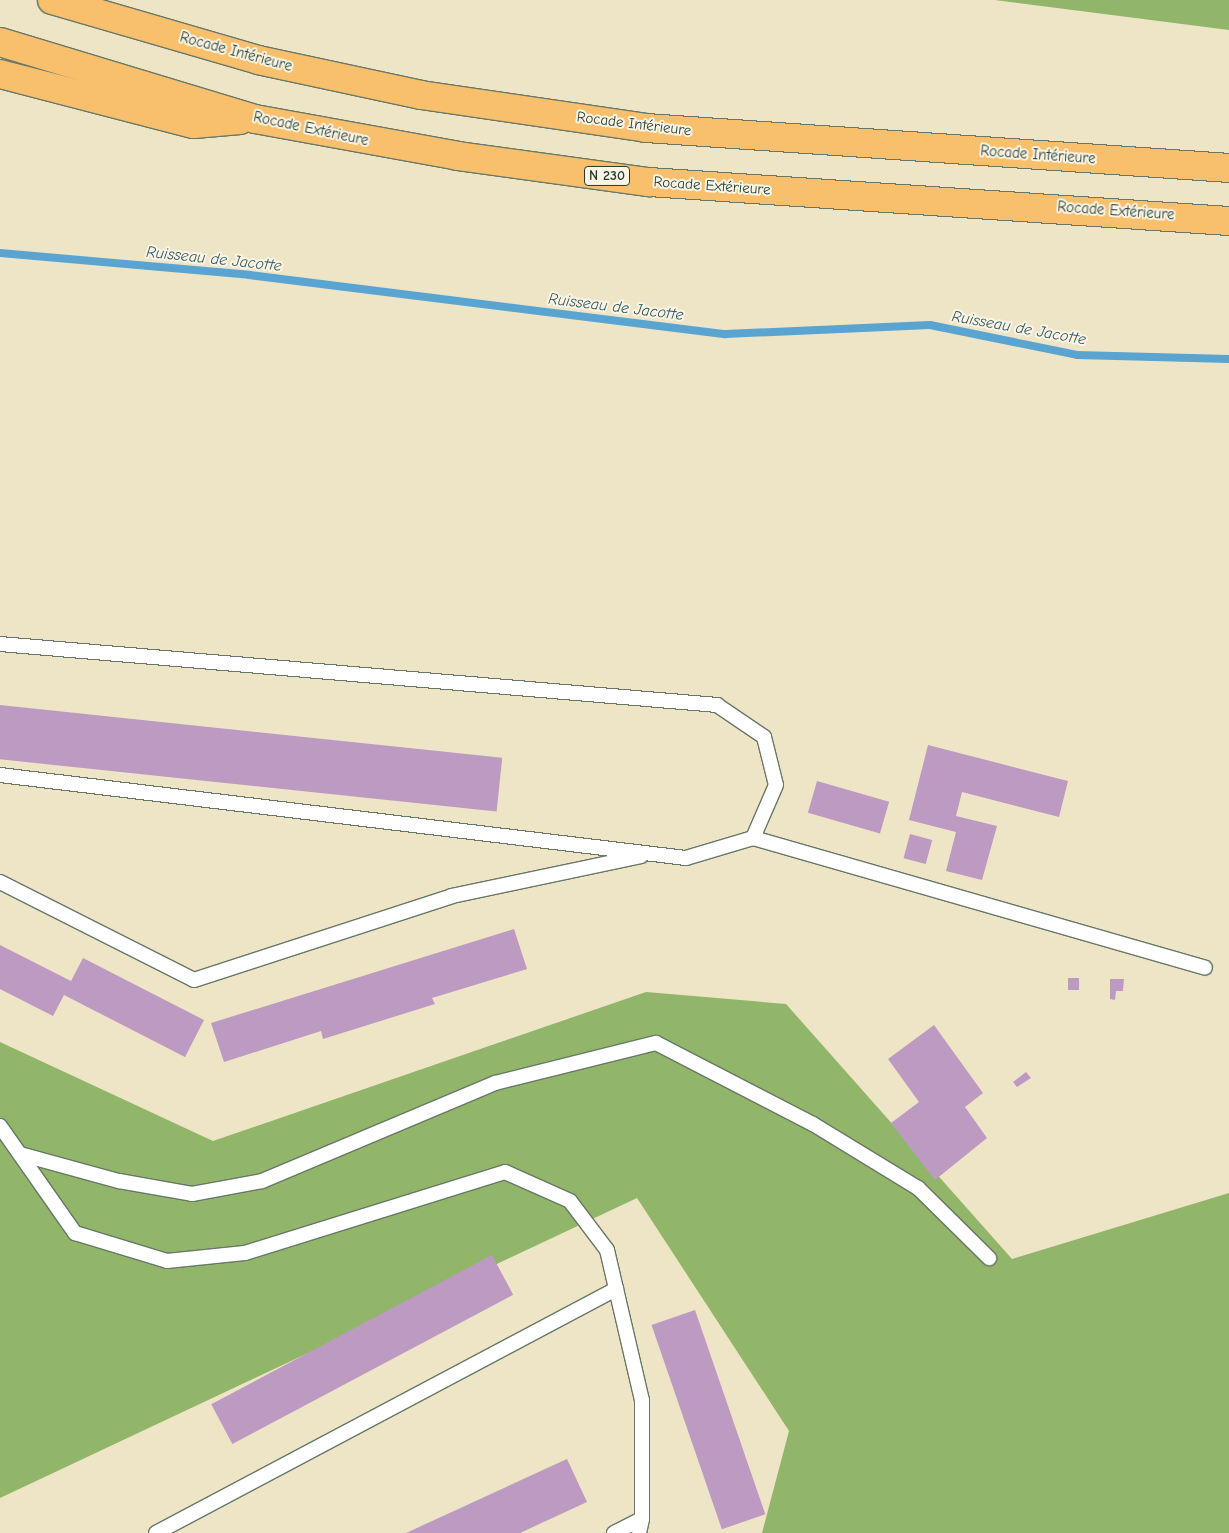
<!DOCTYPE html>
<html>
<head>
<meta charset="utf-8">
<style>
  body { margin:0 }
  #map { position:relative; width:1229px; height:1533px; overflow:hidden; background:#eee5c6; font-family:"Comic Neue",sans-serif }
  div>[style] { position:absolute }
  .forest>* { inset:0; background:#91b569 }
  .stream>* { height:8px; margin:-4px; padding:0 4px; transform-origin:4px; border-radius:4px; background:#59a4d1 }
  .building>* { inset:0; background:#bd9ac1; transform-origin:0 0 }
  .roads { filter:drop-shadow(1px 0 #677867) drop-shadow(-1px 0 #677867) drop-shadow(0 1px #677867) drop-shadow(0 -1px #677867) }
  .lane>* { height:14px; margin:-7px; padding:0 7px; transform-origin:7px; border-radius:7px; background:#fff }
  .highway>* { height:28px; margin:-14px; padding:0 14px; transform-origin:14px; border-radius:14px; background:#f8bf6c }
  span { translate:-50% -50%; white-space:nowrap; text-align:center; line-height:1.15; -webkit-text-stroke:4px #fcf5e5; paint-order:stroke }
  .shield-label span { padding:1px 4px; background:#fcf5e5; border:1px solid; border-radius:4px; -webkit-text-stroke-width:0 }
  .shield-label { font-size:14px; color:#1f3d34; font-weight:700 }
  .street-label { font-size:15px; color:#1f3d34 }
  .water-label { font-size:16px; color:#305c63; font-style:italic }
</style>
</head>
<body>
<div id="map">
  <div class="forest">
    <div style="clip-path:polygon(995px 0,1229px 0,1229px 30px)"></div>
    <div style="clip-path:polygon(646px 992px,786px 1004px,1012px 1259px,1229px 1193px,1229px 1533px,762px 1533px,789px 1431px,637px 1198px,0 1498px,0 1042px,213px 1141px)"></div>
  </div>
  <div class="stream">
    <div style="left:0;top:253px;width:250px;rotate:5deg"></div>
    <div style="left:249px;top:275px;width:480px;rotate:7.1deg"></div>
    <div style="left:725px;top:334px;width:205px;rotate:-2.5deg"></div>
    <div style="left:930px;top:325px;width:150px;rotate:11.5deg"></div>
    <div style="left:1077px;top:355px;width:152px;rotate:1.5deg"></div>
  </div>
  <div class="building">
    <div style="left:0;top:705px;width:505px;height:54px;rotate:6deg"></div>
    <div style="clip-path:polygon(928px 745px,1068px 781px,1059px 817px,962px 792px,956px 816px,997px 826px,982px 880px,946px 871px,956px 832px,909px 820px)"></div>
    <div style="left:817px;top:781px;width:75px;height:33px;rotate:16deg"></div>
    <div style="left:910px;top:834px;width:23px;height:25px;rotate:15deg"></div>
    <div style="clip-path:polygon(514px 929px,527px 969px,432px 998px,435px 1004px,323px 1039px,321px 1031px,224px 1062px,211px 1023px)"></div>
    <div style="clip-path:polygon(0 945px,71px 981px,83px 958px,204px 1020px,185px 1057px,64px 995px,53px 1016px,0 989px)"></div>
    <div style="left:1068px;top:978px;width:11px;height:12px"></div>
    <div style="clip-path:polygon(1110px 979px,1124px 979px,1123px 991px,1116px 991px,1115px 1000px,1110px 999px)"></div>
    <div style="clip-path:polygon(934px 1025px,983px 1093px,965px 1107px,987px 1138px,935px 1180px,891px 1123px,919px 1102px,888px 1059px)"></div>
    <div style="clip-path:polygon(1026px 1072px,1031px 1078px,1017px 1087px,1013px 1082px)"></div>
    <div style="left:492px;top:1255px;width:45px;height:318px;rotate:62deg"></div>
    <div style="left:695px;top:1310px;width:216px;height:46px;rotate:71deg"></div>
    <div style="clip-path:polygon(567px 1459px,587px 1502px,520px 1533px,406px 1533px)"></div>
  </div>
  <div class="roads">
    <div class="lane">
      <div style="left:0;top:644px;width:720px;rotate:4.86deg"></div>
      <div style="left:717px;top:705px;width:57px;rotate:34.2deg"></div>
      <div style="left:764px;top:737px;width:49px;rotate:76deg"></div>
      <div style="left:776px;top:785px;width:58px;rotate:113.5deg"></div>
      <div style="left:753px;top:838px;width:70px;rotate:163.4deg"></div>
      <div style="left:686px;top:858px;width:691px;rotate:-173.1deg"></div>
      <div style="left:753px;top:838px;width:470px;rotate:16deg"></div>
      <div style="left:0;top:882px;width:217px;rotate:26.8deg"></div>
      <div style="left:194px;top:980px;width:271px;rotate:-18deg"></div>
      <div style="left:452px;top:896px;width:193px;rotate:-11.9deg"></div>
      <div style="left:0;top:1126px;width:131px;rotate:55deg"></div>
      <div style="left:75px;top:1233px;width:96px;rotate:16.9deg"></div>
      <div style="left:167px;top:1261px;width:78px;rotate:-5.9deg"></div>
      <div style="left:245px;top:1253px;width:272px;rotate:-17.3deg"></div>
      <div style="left:505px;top:1172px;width:71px;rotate:24deg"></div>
      <div style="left:570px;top:1201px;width:61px;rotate:52.9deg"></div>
      <div style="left:607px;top:1250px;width:154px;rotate:76.9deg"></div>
      <div style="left:642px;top:1400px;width:119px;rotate:90deg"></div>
      <div style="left:642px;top:1519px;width:14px;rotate:102deg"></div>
      <div style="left:20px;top:1154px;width:103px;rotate:15.3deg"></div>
      <div style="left:119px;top:1181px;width:74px;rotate:10.1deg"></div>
      <div style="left:192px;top:1194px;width:71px;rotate:-10.5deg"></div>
      <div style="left:262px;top:1181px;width:253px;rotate:-22.8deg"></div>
      <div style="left:495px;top:1083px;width:166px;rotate:-14deg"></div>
      <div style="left:656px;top:1043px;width:177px;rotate:27.3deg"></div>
      <div style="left:813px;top:1124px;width:123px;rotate:31.4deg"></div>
      <div style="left:918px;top:1188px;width:100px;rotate:44.6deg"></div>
      <div style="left:156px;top:1533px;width:521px;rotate:-27.94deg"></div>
      <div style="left:614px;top:1533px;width:31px;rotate:-27deg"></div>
    </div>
    <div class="highway">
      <div style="left:52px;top:0;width:215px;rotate:16.2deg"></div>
      <div style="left:258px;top:60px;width:167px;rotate:12.1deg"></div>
      <div style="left:421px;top:95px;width:227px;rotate:8.3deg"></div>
      <div style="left:646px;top:128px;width:584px;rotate:3.92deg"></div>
      <div style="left:0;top:42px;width:266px;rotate:16.8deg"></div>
      <div style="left:255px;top:119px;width:206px;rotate:10.3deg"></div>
      <div style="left:458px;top:156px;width:193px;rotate:7.8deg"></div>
      <div style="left:649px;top:182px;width:581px;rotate:3.85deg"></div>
      <div style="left:0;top:74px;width:200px;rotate:14.5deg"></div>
      <div style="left:194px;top:124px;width:46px;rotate:-5deg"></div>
    </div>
  </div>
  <div class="shield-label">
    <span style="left:607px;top:176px">N 230</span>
  </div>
  <div class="street-label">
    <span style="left:236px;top:52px;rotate:15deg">Rocade Intérieure</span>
    <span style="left:634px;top:124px;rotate:7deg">Rocade Intérieure</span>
    <span style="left:311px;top:129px;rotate:12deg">Rocade Extérieure</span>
    <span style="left:1038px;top:155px;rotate:4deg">Rocade Intérieure</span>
    <span style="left:712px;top:186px;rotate:4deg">Rocade Extérieure</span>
    <span style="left:1116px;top:211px;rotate:4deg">Rocade Extérieure</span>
  </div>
  <div class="water-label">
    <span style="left:214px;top:259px;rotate:6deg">Ruisseau de Jacotte</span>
    <span style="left:616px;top:307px;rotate:7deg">Ruisseau de Jacotte</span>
    <span style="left:1019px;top:328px;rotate:10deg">Ruisseau de Jacotte</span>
  </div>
</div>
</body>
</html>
